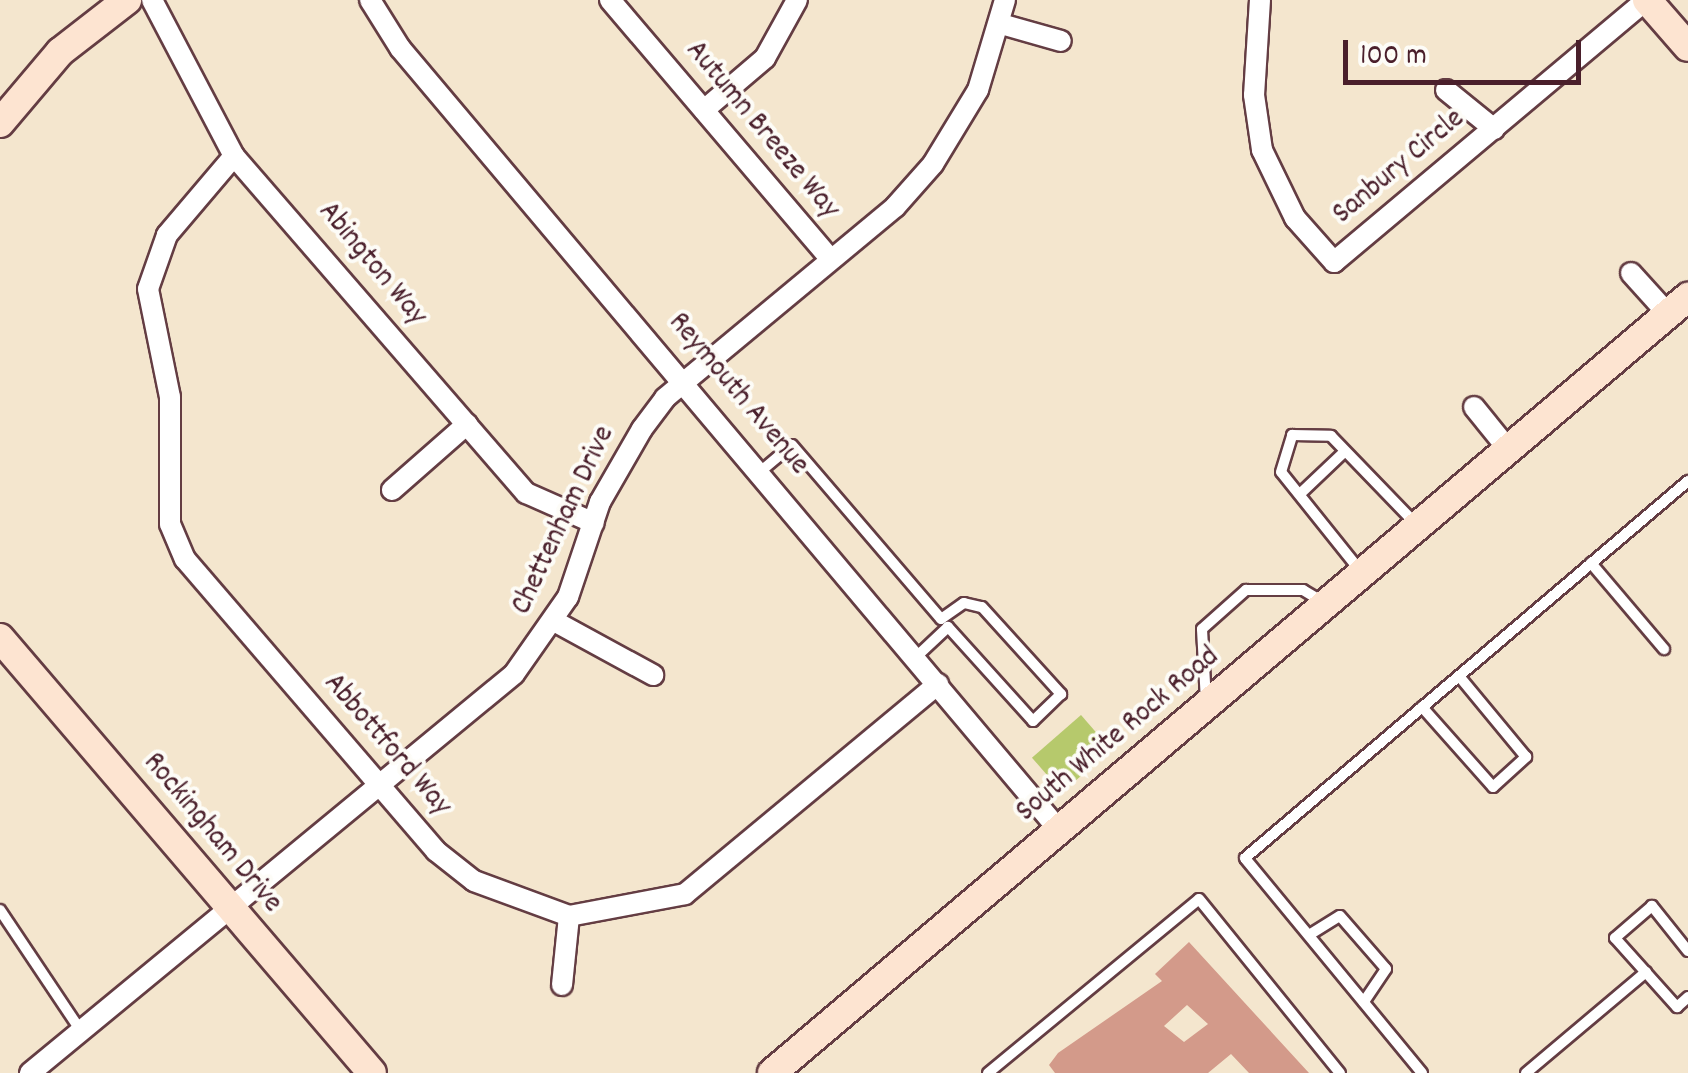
<!DOCTYPE html>
<html>
<head>
<meta charset="utf-8">
<style>
  body { margin:0 }
  #map { position:relative; width:1688px; height:1073px; overflow:hidden; background:#f4e6ce; font-family:Dekko,sans-serif }
  div>[style] { position:absolute }
  .green>* { inset:0; background:#b6c96c; transform-origin:0 0 }
  .building>* { inset:0; background:#d39a8a }
  .roads { filter:drop-shadow(2px 0 #643d43) drop-shadow(-2px 0 #643d43) drop-shadow(0 2px #643d43) drop-shadow(0 -2px #643d43) }
  .lane>* { height:10px; margin:-5px; padding:0 5px; transform-origin:5px; border-radius:5px; background:#fff }
  .street>* { height:20px; margin:-10px; padding:0 10px; transform-origin:10px; border-radius:10px; background:#fff }
  .secondary>* { height:28px; margin:-14px; padding:0 14px; transform-origin:14px; border-radius:14px; background:#fde4d1 }
  span { translate:-50% -50%; white-space:nowrap; text-align:center; line-height:1.15; -webkit-text-stroke:8px #fdfcf7; paint-order:stroke }
  .street-label { font-size:30px; color:#4a1f2b }
  .scale { position:absolute; left:1343px; top:40px; width:238px; height:45px; box-sizing:border-box; border:5px solid #4a1f2b; border-top:0; padding-left:12px; font-size:30px; line-height:35px; white-space:nowrap; color:#4a1f2b; -webkit-text-stroke:8px #fdfcf7; paint-order:stroke }
</style>
</head>
<body>
<div id="map">
  <div class="green">
    <div style="left:1081px;top:715px;width:46px;height:65px;rotate:49deg"></div>
  </div>
  <div class="building">
    <div style="clip-path:polygon(evenodd,1189px 942px,1309px 1073px,1249px 1073px,1231px 1054px,1208px 1073px,1055px 1073px,1049px 1065px,1058px 1053px,1162px 981px,1155px 974px,1189px 942px,1187px 1005px,1208px 1024px,1184px 1042px,1164px 1026px,1187px 1005px)"></div>
  </div>
  <div class="roads">
    <div class="lane">
      <div style="left:761px;top:471px;width:40px;rotate:-40deg"></div>
      <div style="left:792px;top:445px;width:229px;rotate:49.4deg"></div>
      <div style="left:941px;top:619px;width:28px;rotate:-35deg"></div>
      <div style="left:964px;top:603px;width:18px;rotate:13deg"></div>
      <div style="left:982px;top:607px;width:118px;rotate:47.8deg"></div>
      <div style="left:1061px;top:694px;width:39px;rotate:136deg"></div>
      <div style="left:1033px;top:721px;width:127px;rotate:-132.1deg"></div>
      <div style="left:948px;top:627px;width:44px;rotate:136.8deg"></div>
      <div style="left:1302px;top:492px;width:55px;rotate:-43.5deg"></div>
      <div style="left:1591px;top:563px;width:113px;rotate:49.7deg"></div>
      <div style="left:1362px;top:573px;width:129px;rotate:-128.7deg"></div>
      <div style="left:1281px;top:472px;width:39px;rotate:-73deg"></div>
      <div style="left:1292px;top:435px;width:39px;rotate:1deg"></div>
      <div style="left:1331px;top:436px;width:124px;rotate:46deg"></div>
      <div style="left:1206px;top:701px;width:72px;rotate:-93.2deg"></div>
      <div style="left:1202px;top:629px;width:59px;rotate:-41.6deg"></div>
      <div style="left:1246px;top:590px;width:57px"></div>
      <div style="left:1303px;top:590px;width:26px;rotate:31deg"></div>
      <div style="left:1422px;top:707px;width:107px;rotate:48.4deg"></div>
      <div style="left:1493px;top:787px;width:45px;rotate:-42.3deg"></div>
      <div style="left:1526px;top:757px;width:105px;rotate:-129.6deg"></div>
      <div style="left:0;top:910px;width:146px;rotate:56.2deg"></div>
      <div style="left:1309px;top:935px;width:36px;rotate:-32deg"></div>
      <div style="left:1340px;top:916px;width:70px;rotate:49deg"></div>
      <div style="left:1386px;top:969px;width:40px;rotate:124deg"></div>
      <div style="left:1688px;top:951px;width:58px;rotate:-128.7deg"></div>
      <div style="left:1652px;top:906px;width:49px;rotate:139.1deg"></div>
      <div style="left:1615px;top:938px;width:93px;rotate:48.1deg"></div>
      <div style="left:1677px;top:1007px;width:15px;rotate:-42deg"></div>
      <div style="left:988px;top:1073px;width:273px;rotate:-39.5deg"></div>
      <div style="left:1199px;top:899px;width:224px;rotate:51deg"></div>
      <div style="left:1422px;top:1073px;width:278px;rotate:-129.5deg"></div>
      <div style="left:1245px;top:858px;width:582px;rotate:-40.4deg"></div>
      <div style="left:1526px;top:1073px;width:157px;rotate:-40.1deg"></div>
    </div>
    <div class="street">
      <div style="left:152px;top:0;width:176px;rotate:62.3deg"></div>
      <div style="left:234px;top:156px;width:446px;rotate:49.1deg"></div>
      <div style="left:526px;top:493px;width:74px;rotate:23.8deg"></div>
      <div style="left:370px;top:0;width:57px;rotate:58deg"></div>
      <div style="left:400px;top:48px;width:1023px;rotate:49.88deg"></div>
      <div style="left:610px;top:0;width:335px;rotate:49.6deg"></div>
      <div style="left:1260px;top:0;width:95px;rotate:93.6deg"></div>
      <div style="left:1254px;top:95px;width:56px;rotate:81.7deg"></div>
      <div style="left:1262px;top:150px;width:76px;rotate:64.1deg"></div>
      <div style="left:1295px;top:218px;width:59px;rotate:48.4deg"></div>
      <div style="left:1334px;top:262px;width:407px;rotate:-40deg"></div>
      <div style="left:1001px;top:24px;width:62px;rotate:15.8deg"></div>
      <div style="left:1446px;top:90px;width:62px;rotate:39.1deg"></div>
      <div style="left:704px;top:110px;width:80px;rotate:-40.4deg"></div>
      <div style="left:765px;top:58px;width:66px;rotate:-61.1deg"></div>
      <div style="left:234px;top:156px;width:104px;rotate:130.3deg"></div>
      <div style="left:167px;top:235px;width:57px;rotate:109.4deg"></div>
      <div style="left:148px;top:289px;width:110px;rotate:78.5deg"></div>
      <div style="left:170px;top:397px;width:127px;rotate:90deg"></div>
      <div style="left:170px;top:524px;width:38px;rotate:67deg"></div>
      <div style="left:185px;top:559px;width:385px;rotate:49.3deg"></div>
      <div style="left:436px;top:851px;width:48px;rotate:38.3deg"></div>
      <div style="left:474px;top:881px;width:101px;rotate:20.2deg"></div>
      <div style="left:569px;top:916px;width:118px;rotate:-10.7deg"></div>
      <div style="left:685px;top:894px;width:329px;rotate:-39.7deg"></div>
      <div style="left:1631px;top:273px;width:55px;rotate:47.9deg"></div>
      <div style="left:1474px;top:407px;width:54px;rotate:51deg"></div>
      <div style="left:392px;top:490px;width:100px;rotate:-41.3deg"></div>
      <div style="left:554px;top:621px;width:113px;rotate:28.6deg"></div>
      <div style="left:562px;top:985px;width:69px;rotate:-84.2deg"></div>
      <div style="left:30px;top:1073px;width:627px;rotate:-39.5deg"></div>
      <div style="left:514px;top:674px;width:94px;rotate:-55deg"></div>
      <div style="left:568px;top:597px;width:100px;rotate:-71.4deg"></div>
      <div style="left:600px;top:502px;width:84px;rotate:-60.1deg"></div>
      <div style="left:642px;top:429px;width:39px;rotate:-53deg"></div>
      <div style="left:665px;top:398px;width:299px;rotate:-39.7deg"></div>
      <div style="left:895px;top:207px;width:57px;rotate:-48.5deg"></div>
      <div style="left:933px;top:164px;width:87px;rotate:-58.7deg"></div>
      <div style="left:978px;top:90px;width:94px;rotate:-73.3deg"></div>
    </div>
    <div class="secondary">
      <div style="left:1647px;top:0;width:62px;rotate:48.9deg"></div>
      <div style="left:0;top:123px;width:93px;rotate:-49.8deg"></div>
      <div style="left:60px;top:52px;width:85px;rotate:-37.8deg"></div>
      <div style="left:0;top:638px;width:572px;rotate:49.46deg"></div>
      <div style="left:772px;top:1073px;width:1201px;rotate:-40.27deg"></div>
    </div>
  </div>
  <div class="street-label">
    <span style="left:761px;top:131px;rotate:50deg">Autumn Breeze Way</span>
    <span style="left:1400px;top:168px;rotate:-40deg">Sanbury Circle</span>
    <span style="left:371px;top:265px;rotate:50deg">Abington Way</span>
    <span style="left:737px;top:395px;rotate:50deg">Reymouth Avenue</span>
    <span style="left:565px;top:521px;rotate:-65deg">Chettenham Drive</span>
    <span style="left:1119px;top:736px;rotate:-40deg">South White Rock Road</span>
    <span style="left:386px;top:746px;rotate:49deg">Abbottford Way</span>
    <span style="left:211px;top:834px;rotate:50deg">Rockingham Drive</span>
  </div>
  <div class="scale">100 m</div>
</div>
</body>
</html>
